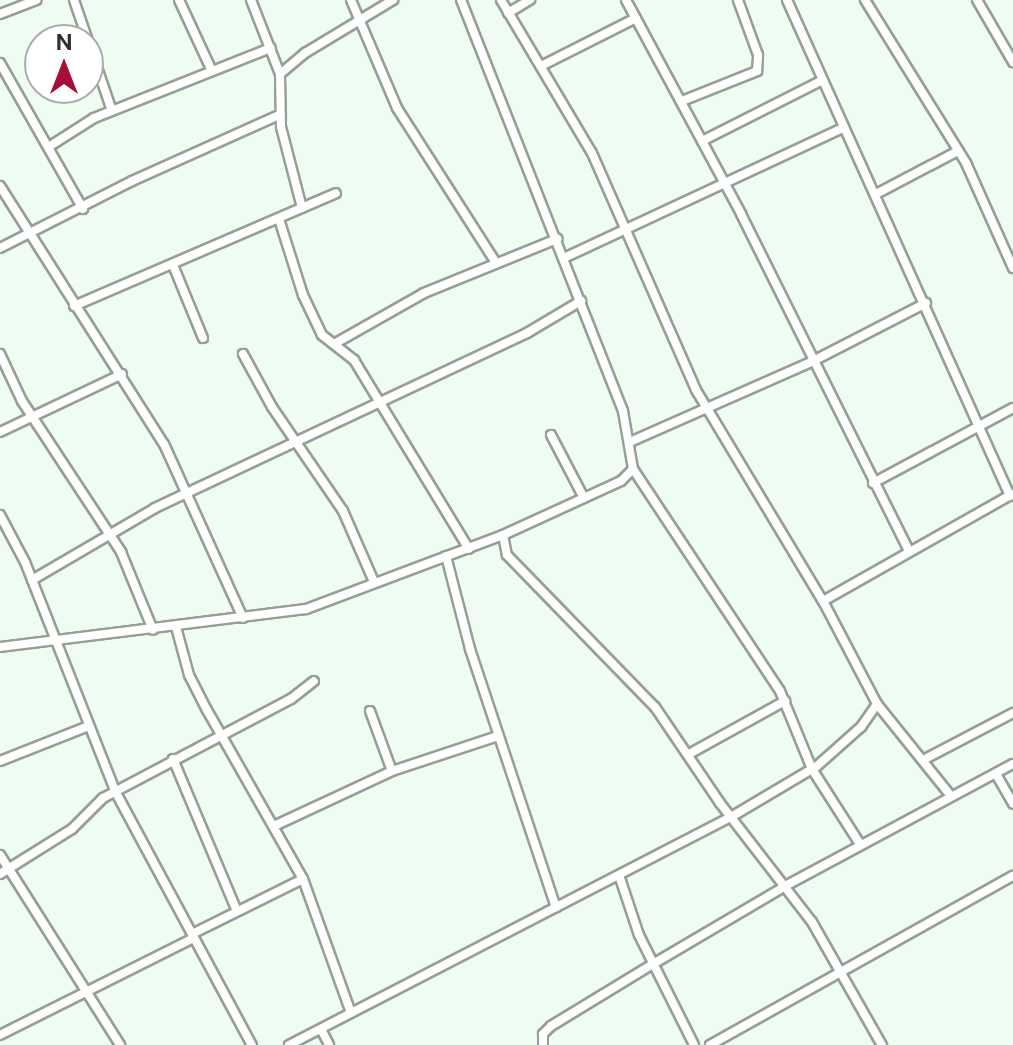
<!DOCTYPE html>
<html>
<head>
<meta charset="utf-8">
<style>
  body { margin:0 }
  #map { position:relative; width:1013px; height:1045px; overflow:hidden; background:#effcf1; font-family:"Public Sans",sans-serif }
  div>[style] { position:absolute }
  .roads { filter:drop-shadow(2px 0 #94a096) drop-shadow(-2px 0 #94a096) drop-shadow(0 2px #94a096) drop-shadow(0 -2px #94a096) }
  .minor>* { height:8px; margin:-4px; padding:0 4px; transform-origin:4px; border-radius:4px; background:#fff }
  span { translate:-50% -50%; white-space:nowrap; text-align:center; line-height:1.15; -webkit-text-stroke:8px #fff; paint-order:stroke }
  .north { position:absolute; left:24px; top:24px; width:80px; height:80px; box-sizing:border-box; background:#fff; border:2px solid #abadab; border-radius:50%; rotate:0deg; font-size:22px; font-weight:700; line-height:32px; text-align:center; color:#2e322e }
  .north::after { content:''; display:block; margin:auto; width:28px; height:36px; background:#a80f38; clip-path:polygon(50% 0,100% 100%,50% 72%,0 100%) }
</style>
</head>
<body>
<div id="map">
  <div class="roads">
    <div class="minor">
      <div style="left:74px;top:0;width:117px;rotate:71.1deg"></div>
      <div style="left:179px;top:0;width:78px;rotate:65.1deg"></div>
      <div style="left:251px;top:0;width:79px;rotate:68.6deg"></div>
      <div style="left:351px;top:0;width:117px;rotate:66.9deg"></div>
      <div style="left:397px;top:108px;width:184px;rotate:57.4deg"></div>
      <div style="left:501px;top:0;width:178px;rotate:59.3deg"></div>
      <div style="left:592px;top:153px;width:259px;rotate:66.3deg"></div>
      <div style="left:696px;top:390px;width:246px;rotate:59deg"></div>
      <div style="left:823px;top:601px;width:116px;rotate:62.3deg"></div>
      <div style="left:877px;top:704px;width:118px;rotate:51.2deg"></div>
      <div style="left:626px;top:0;width:243px;rotate:61.7deg"></div>
      <div style="left:741px;top:214px;width:377px;rotate:63.5deg"></div>
      <div style="left:787px;top:0;width:544px;rotate:65.79deg"></div>
      <div style="left:865px;top:0;width:192px;rotate:58.2deg"></div>
      <div style="left:966px;top:163px;width:115px;rotate:65.9deg"></div>
      <div style="left:977px;top:0;width:72px;rotate:59.9deg"></div>
      <div style="left:508px;top:13px;width:26px;rotate:-31deg"></div>
      <div style="left:0;top:14px;width:39px;rotate:-21deg"></div>
      <div style="left:0;top:63px;width:168px;rotate:60.4deg"></div>
      <div style="left:543px;top:65px;width:104px;rotate:-26.8deg"></div>
      <div style="left:682px;top:101px;width:81px;rotate:-21.8deg"></div>
      <div style="left:757px;top:71px;width:16px;rotate:-86deg"></div>
      <div style="left:758px;top:55px;width:59px;rotate:-110deg"></div>
      <div style="left:702px;top:141px;width:133px;rotate:-26.8deg"></div>
      <div style="left:50px;top:146px;width:52px;rotate:-32.5deg"></div>
      <div style="left:94px;top:118px;width:190px;rotate:-21.6deg"></div>
      <div style="left:0;top:186px;width:306px;rotate:57.6deg"></div>
      <div style="left:164px;top:444px;width:191px;rotate:65.6deg"></div>
      <div style="left:876px;top:194px;width:93px;rotate:-27.7deg"></div>
      <div style="left:302px;top:208px;width:84px;rotate:-104.5deg"></div>
      <div style="left:281px;top:127px;width:53px;rotate:-91.1deg"></div>
      <div style="left:280px;top:74px;width:33px;rotate:-40deg"></div>
      <div style="left:305px;top:53px;width:103px;rotate:-31.1deg"></div>
      <div style="left:279px;top:219px;width:80px;rotate:72.5deg"></div>
      <div style="left:303px;top:295px;width:44px;rotate:64.6deg"></div>
      <div style="left:322px;top:335px;width:41px;rotate:38deg"></div>
      <div style="left:354px;top:360px;width:221px;rotate:58.7deg"></div>
      <div style="left:0;top:248px;width:148px;rotate:-26.9deg"></div>
      <div style="left:132px;top:181px;width:163px;rotate:-24.2deg"></div>
      <div style="left:564px;top:258px;width:308px;rotate:-25deg"></div>
      <div style="left:173px;top:265px;width:79px;rotate:67.7deg"></div>
      <div style="left:74px;top:306px;width:285px;rotate:-23.3deg"></div>
      <div style="left:334px;top:344px;width:103px;rotate:-29.5deg"></div>
      <div style="left:424px;top:293px;width:144px;rotate:-22.1deg"></div>
      <div style="left:0;top:354px;width:52px;rotate:64.9deg"></div>
      <div style="left:22px;top:401px;width:181px;rotate:56.7deg"></div>
      <div style="left:121px;top:552px;width:84px;rotate:67.7deg"></div>
      <div style="left:243px;top:354px;width:60px;rotate:61.3deg"></div>
      <div style="left:272px;top:407px;width:126px;rotate:55.7deg"></div>
      <div style="left:343px;top:511px;width:77px;rotate:66.4deg"></div>
      <div style="left:0;top:432px;width:135px;rotate:-25.4deg"></div>
      <div style="left:551px;top:435px;width:71px;rotate:62.4deg"></div>
      <div style="left:632px;top:441px;width:198px;rotate:-23.8deg"></div>
      <div style="left:813px;top:361px;width:127px;rotate:-27.2deg"></div>
      <div style="left:633px;top:469px;width:266px;rotate:56.5deg"></div>
      <div style="left:780px;top:691px;width:84px;rotate:67.7deg"></div>
      <div style="left:812px;top:769px;width:89px;rotate:57.4deg"></div>
      <div style="left:873px;top:483px;width:159px;rotate:-28.2deg"></div>
      <div style="left:0;top:515px;width:53px;rotate:62deg"></div>
      <div style="left:25px;top:562px;width:246px;rotate:68.5deg"></div>
      <div style="left:115px;top:791px;width:289px;rotate:61.7deg"></div>
      <div style="left:503px;top:535px;width:20px;rotate:79deg"></div>
      <div style="left:507px;top:555px;width:212px;rotate:45.8deg"></div>
      <div style="left:655px;top:707px;width:116px;rotate:55.9deg"></div>
      <div style="left:720px;top:803px;width:150px;rotate:52.3deg"></div>
      <div style="left:812px;top:922px;width:142px;rotate:60.4deg"></div>
      <div style="left:446px;top:556px;width:96px;rotate:75.5deg"></div>
      <div style="left:470px;top:649px;width:272px;rotate:71.6deg"></div>
      <div style="left:32px;top:580px;width:143px;rotate:-30.3deg"></div>
      <div style="left:155px;top:508px;width:411px;rotate:-25.2deg"></div>
      <div style="left:527px;top:333px;width:63px;rotate:-30.7deg"></div>
      <div style="left:823px;top:601px;width:217px;rotate:-29.5deg"></div>
      <div style="left:176px;top:627px;width:50px;rotate:74.8deg"></div>
      <div style="left:189px;top:675px;width:39px;rotate:63deg"></div>
      <div style="left:207px;top:710px;width:194px;rotate:60.4deg"></div>
      <div style="left:303px;top:879px;width:142px;rotate:70.3deg"></div>
      <div style="left:0;top:647px;width:308px;rotate:-7.1deg"></div>
      <div style="left:306px;top:609px;width:210px;rotate:-20.6deg"></div>
      <div style="left:503px;top:535px;width:130px;rotate:-24.6deg"></div>
      <div style="left:621px;top:481px;width:17px;rotate:-45deg"></div>
      <div style="left:633px;top:469px;width:59px;rotate:-99.8deg"></div>
      <div style="left:623px;top:411px;width:442px;rotate:-111.5deg"></div>
      <div style="left:370px;top:711px;width:64px;rotate:69.9deg"></div>
      <div style="left:689px;top:754px;width:110px;rotate:-28.9deg"></div>
      <div style="left:173px;top:759px;width:165px;rotate:67.2deg"></div>
      <div style="left:923px;top:760px;width:102px;rotate:-27.6deg"></div>
      <div style="left:0;top:761px;width:96px;rotate:-21.5deg"></div>
      <div style="left:996px;top:774px;width:34px;rotate:60deg"></div>
      <div style="left:274px;top:826px;width:130px;rotate:-25deg"></div>
      <div style="left:392px;top:771px;width:112px;rotate:-18.3deg"></div>
      <div style="left:0;top:855px;width:225px;rotate:57.7deg"></div>
      <div style="left:0;top:874px;width:85px;rotate:-32deg"></div>
      <div style="left:72px;top:829px;width:44px;rotate:-45deg"></div>
      <div style="left:103px;top:798px;width:212px;rotate:-27.8deg"></div>
      <div style="left:291px;top:699px;width:29px;rotate:-38deg"></div>
      <div style="left:619px;top:875px;width:63px;rotate:71.6deg"></div>
      <div style="left:639px;top:935px;width:123px;rotate:63.4deg"></div>
      <div style="left:192px;top:934px;width:124px;rotate:-26.4deg"></div>
      <div style="left:321px;top:1029px;width:18px;rotate:63deg"></div>
      <div style="left:0;top:1035px;width:217px;rotate:-26.6deg"></div>
      <div style="left:289px;top:1045px;width:497px;rotate:-27.3deg"></div>
      <div style="left:731px;top:817px;width:100px;rotate:-30.7deg"></div>
      <div style="left:817px;top:766px;width:59px;rotate:-41.6deg"></div>
      <div style="left:861px;top:727px;width:28px;rotate:-55deg"></div>
      <div style="left:543px;top:1045px;width:11px;rotate:-90deg"></div>
      <div style="left:543px;top:1034px;width:11px;rotate:-45deg"></div>
      <div style="left:551px;top:1026px;width:119px;rotate:-31.3deg"></div>
      <div style="left:653px;top:964px;width:156px;rotate:-30.5deg"></div>
      <div style="left:787px;top:885px;width:256px;rotate:-28.2deg"></div>
      <div style="left:710px;top:1045px;width:347px;rotate:-29.2deg"></div>
    </div>
  </div>
  <div class="north">N</div>
</div>
</body>
</html>
